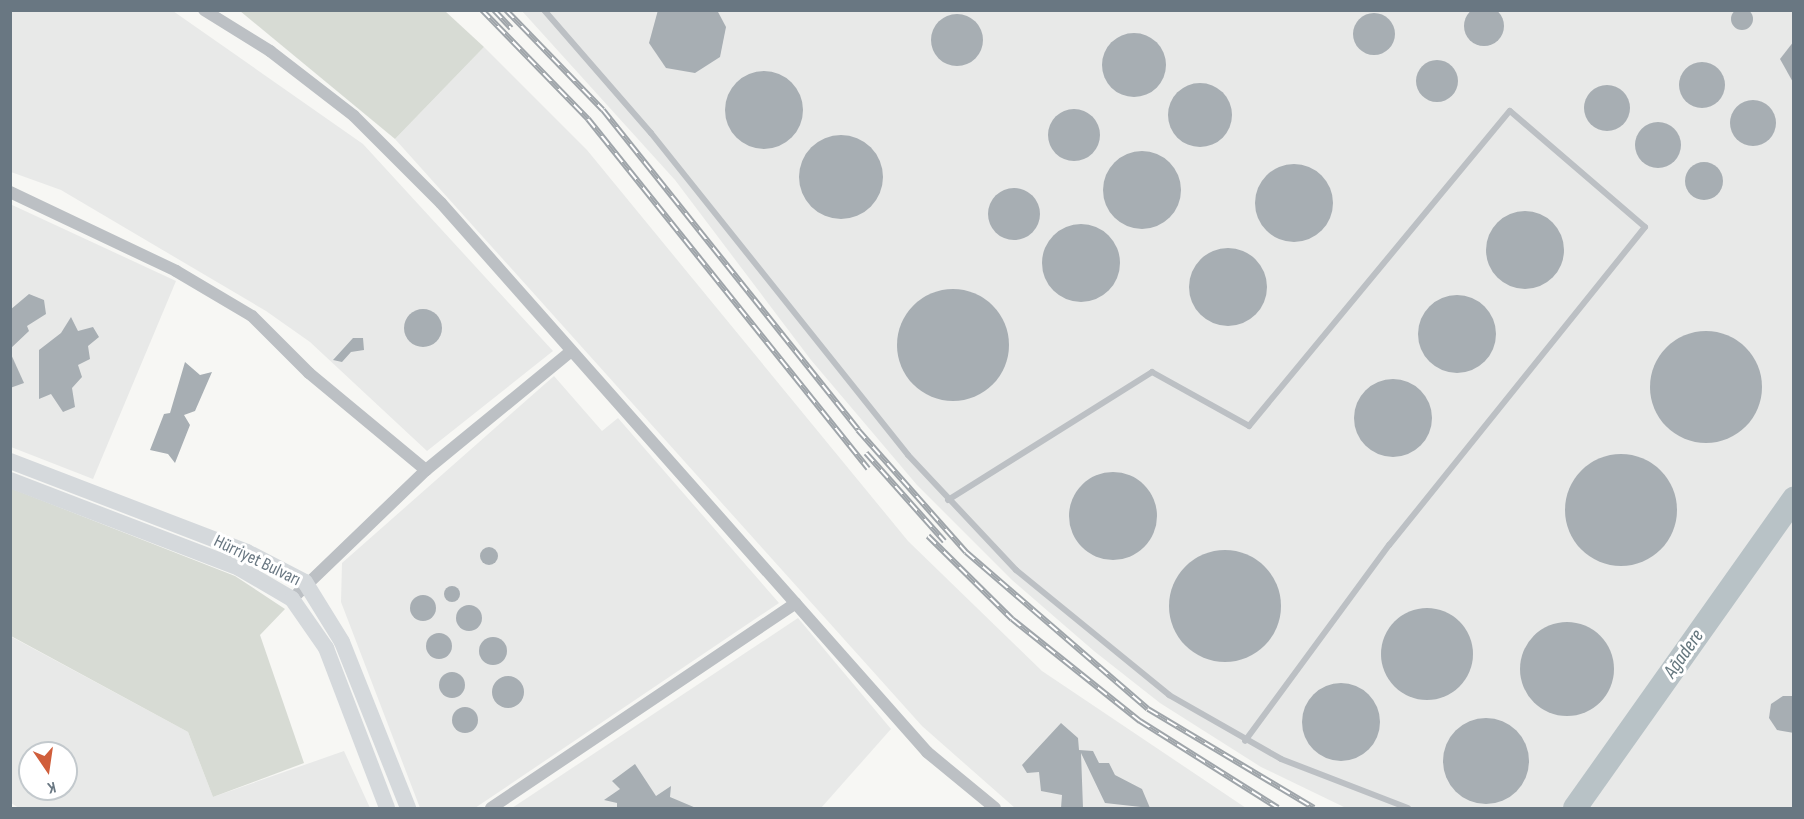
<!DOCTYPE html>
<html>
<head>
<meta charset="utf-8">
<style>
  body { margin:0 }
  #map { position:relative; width:1804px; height:819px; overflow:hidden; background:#f7f7f4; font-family:"Sofia Sans Condensed",sans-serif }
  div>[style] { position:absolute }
  .built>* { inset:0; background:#e8e9e8 }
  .green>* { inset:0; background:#d7dbd4 }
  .river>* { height:24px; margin:-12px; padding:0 12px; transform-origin:12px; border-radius:12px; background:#b8c2c6 }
  .building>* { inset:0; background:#a7aeb3 }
  .round { border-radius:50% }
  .service>* { height:6px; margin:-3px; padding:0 3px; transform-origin:3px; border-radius:3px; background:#bcc0c4 }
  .minor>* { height:12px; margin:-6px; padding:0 6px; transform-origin:6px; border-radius:6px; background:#bcc0c4 }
  .secondary>* { height:16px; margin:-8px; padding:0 8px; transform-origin:8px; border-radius:8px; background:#d5d9dc }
  .rail>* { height:6px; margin-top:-3px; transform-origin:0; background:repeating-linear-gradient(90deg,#fff 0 11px,#9fa5aa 0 22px); box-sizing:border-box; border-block:2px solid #9fa5aa }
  span { translate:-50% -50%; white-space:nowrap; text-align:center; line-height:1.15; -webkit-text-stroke:6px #fff; paint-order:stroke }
  .street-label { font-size:18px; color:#697782 }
  .water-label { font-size:20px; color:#65777e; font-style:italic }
  .frame { position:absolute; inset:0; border:12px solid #697782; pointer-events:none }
  .north { position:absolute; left:18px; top:741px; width:60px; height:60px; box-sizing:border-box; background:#fff; border:2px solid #c3c9cd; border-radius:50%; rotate:167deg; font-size:16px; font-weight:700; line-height:24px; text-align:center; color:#697782 }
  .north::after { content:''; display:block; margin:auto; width:21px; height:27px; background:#d05e3b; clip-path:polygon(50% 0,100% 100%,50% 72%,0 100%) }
</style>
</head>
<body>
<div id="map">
  <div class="built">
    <div style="clip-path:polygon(11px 11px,173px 11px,363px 144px,553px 351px,427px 451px,310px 342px,266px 311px,61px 190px,11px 172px)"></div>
    <div style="clip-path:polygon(522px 11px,1793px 11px,1793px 808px,1346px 808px,1261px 767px,1160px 703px,1094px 651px,1012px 580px,917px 485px,811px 360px,675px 180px)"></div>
    <div style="clip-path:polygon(484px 47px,587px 150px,908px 541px,1042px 671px,1246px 808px,1015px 808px,922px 726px,395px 139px)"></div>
    <div style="clip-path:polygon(10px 204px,176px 281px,93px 479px,11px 447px)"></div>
    <div style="clip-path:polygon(554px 376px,602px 431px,618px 418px,779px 603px,475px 808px,420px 808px,341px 602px,342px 563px)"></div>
    <div style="clip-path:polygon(798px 618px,891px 729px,821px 808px,512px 808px)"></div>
    <div style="clip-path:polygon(evenodd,10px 636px,188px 732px,213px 797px,344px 751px,370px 808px,19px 808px,11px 803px,10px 636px,30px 753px,66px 753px,66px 789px,30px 789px,30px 753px)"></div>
  </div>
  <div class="green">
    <div style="clip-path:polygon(240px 11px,445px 11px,484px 47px,395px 139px)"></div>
    <div style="clip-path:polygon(10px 488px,235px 576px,285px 609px,260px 635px,304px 763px,213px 797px,188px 732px,11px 636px)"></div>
  </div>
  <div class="river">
    <div style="left:1575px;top:808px;width:379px;rotate:-54.7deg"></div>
  </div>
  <div class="building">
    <div class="round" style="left:1464px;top:6px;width:40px;height:40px"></div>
    <div class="round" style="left:1731px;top:8px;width:22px;height:22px"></div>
    <div style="clip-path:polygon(658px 10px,717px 10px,726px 27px,720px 57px,695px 73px,666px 68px,649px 43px)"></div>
    <div class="round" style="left:1353px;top:13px;width:42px;height:42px"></div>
    <div class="round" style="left:931px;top:14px;width:52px;height:52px"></div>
    <div class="round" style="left:1102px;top:33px;width:64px;height:64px"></div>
    <div style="clip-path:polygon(1794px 41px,1794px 84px,1780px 59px)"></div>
    <div class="round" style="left:1416px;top:60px;width:42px;height:42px"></div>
    <div class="round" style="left:1679px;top:62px;width:46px;height:46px"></div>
    <div class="round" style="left:725px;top:71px;width:78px;height:78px"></div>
    <div class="round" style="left:1168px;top:83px;width:64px;height:64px"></div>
    <div class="round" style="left:1584px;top:85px;width:46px;height:46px"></div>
    <div class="round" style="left:1730px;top:100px;width:46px;height:46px"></div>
    <div class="round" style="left:1048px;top:109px;width:52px;height:52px"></div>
    <div class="round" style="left:1635px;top:122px;width:46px;height:46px"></div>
    <div class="round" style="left:799px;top:135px;width:84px;height:84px"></div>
    <div class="round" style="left:1103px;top:151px;width:78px;height:78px"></div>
    <div class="round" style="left:1685px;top:162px;width:38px;height:38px"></div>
    <div class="round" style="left:1255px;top:164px;width:78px;height:78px"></div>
    <div class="round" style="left:988px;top:188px;width:52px;height:52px"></div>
    <div class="round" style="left:1486px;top:211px;width:78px;height:78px"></div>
    <div class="round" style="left:1042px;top:224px;width:78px;height:78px"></div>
    <div class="round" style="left:1189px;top:248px;width:78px;height:78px"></div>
    <div class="round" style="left:897px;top:289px;width:112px;height:112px"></div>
    <div style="clip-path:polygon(29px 294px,44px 300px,46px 314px,27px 326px,29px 331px,10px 349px,10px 310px)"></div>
    <div class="round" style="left:1418px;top:295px;width:78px;height:78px"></div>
    <div class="round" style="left:404px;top:309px;width:38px;height:38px"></div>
    <div style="clip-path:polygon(71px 317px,78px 331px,93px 327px,99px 337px,88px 346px,90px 359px,78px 365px,82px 377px,72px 388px,75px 407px,63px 412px,51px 394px,39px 399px,39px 350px,61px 333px)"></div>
    <div class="round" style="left:1650px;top:331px;width:112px;height:112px"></div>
    <div style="clip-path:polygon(353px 338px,363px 338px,364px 350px,351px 352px,342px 362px,333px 360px)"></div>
    <div style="clip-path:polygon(10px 352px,24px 383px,10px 388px)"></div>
    <div style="clip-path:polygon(185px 362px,200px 375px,212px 372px,195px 411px,184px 415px,190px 425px,175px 463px,168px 454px,150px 450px,164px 414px,170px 413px)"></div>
    <div class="round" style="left:1354px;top:379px;width:78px;height:78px"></div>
    <div class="round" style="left:1565px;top:454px;width:112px;height:112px"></div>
    <div class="round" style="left:1069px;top:472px;width:88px;height:88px"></div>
    <div class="round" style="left:480px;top:547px;width:18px;height:18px"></div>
    <div class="round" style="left:1169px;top:550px;width:112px;height:112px"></div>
    <div class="round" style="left:444px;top:586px;width:16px;height:16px"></div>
    <div class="round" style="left:410px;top:595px;width:26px;height:26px"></div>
    <div class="round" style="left:456px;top:605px;width:26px;height:26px"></div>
    <div class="round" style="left:1381px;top:608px;width:92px;height:92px"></div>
    <div class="round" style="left:1520px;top:622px;width:94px;height:94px"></div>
    <div class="round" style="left:426px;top:633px;width:26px;height:26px"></div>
    <div class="round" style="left:479px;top:637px;width:28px;height:28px"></div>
    <div class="round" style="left:439px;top:672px;width:26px;height:26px"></div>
    <div class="round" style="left:492px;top:676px;width:32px;height:32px"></div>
    <div class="round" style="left:1302px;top:683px;width:78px;height:78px"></div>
    <div style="clip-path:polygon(1783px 696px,1794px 696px,1794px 733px,1777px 730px,1769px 718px,1771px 704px)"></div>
    <div class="round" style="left:452px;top:707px;width:26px;height:26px"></div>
    <div class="round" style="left:1443px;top:718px;width:86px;height:86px"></div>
    <div style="clip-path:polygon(1061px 723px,1078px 738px,1079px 750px,1093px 751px,1099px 763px,1109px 763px,1115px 775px,1142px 789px,1150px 808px,1105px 803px,1081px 753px,1083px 808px,1061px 808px,1062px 795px,1041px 791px,1039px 772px,1027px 773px,1022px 765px)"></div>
    <div style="clip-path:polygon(635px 764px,656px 796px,671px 786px,670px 797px,696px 808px,617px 808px,617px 803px,604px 800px,620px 789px,612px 781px)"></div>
  </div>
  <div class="service">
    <div style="left:544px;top:10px;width:163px;rotate:49deg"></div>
    <div style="left:651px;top:133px;width:412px;rotate:51.4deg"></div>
    <div style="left:908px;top:455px;width:158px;rotate:46.8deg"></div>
    <div style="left:1016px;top:570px;width:198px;rotate:39.2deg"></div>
    <div style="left:1169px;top:695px;width:129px;rotate:29.7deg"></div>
    <div style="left:1281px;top:759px;width:136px;rotate:21.1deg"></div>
    <div style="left:948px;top:500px;width:241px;rotate:-32.1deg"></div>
    <div style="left:1152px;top:372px;width:111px;rotate:29.1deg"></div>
    <div style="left:1249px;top:426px;width:409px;rotate:-50.4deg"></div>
    <div style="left:1510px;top:111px;width:178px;rotate:40.7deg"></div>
    <div style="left:1645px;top:227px;width:408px;rotate:128.8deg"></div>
    <div style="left:1389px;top:545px;width:243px;rotate:126.3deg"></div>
  </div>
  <div class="minor">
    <div style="left:204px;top:10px;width:78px;rotate:31.8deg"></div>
    <div style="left:270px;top:51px;width:106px;rotate:37.7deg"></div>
    <div style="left:354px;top:116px;width:123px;rotate:45deg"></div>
    <div style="left:441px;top:203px;width:733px;rotate:48.48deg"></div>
    <div style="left:927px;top:752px;width:88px;rotate:39.5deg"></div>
    <div style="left:10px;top:192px;width:184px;rotate:25.4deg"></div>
    <div style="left:176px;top:271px;width:88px;rotate:30.6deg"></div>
    <div style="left:252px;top:316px;width:81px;rotate:45deg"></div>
    <div style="left:309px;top:373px;width:152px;rotate:39.7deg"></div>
    <div style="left:292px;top:599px;width:186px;rotate:-43.9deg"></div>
    <div style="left:426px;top:470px;width:186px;rotate:-39.3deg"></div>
    <div style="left:491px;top:808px;width:367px;rotate:-33.9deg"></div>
  </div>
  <div class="secondary">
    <div style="left:10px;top:461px;width:254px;rotate:21deg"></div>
    <div style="left:247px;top:552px;width:65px;rotate:27.3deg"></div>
    <div style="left:305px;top:582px;width:70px;rotate:58.3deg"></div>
    <div style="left:342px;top:642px;width:179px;rotate:68.3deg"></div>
    <div style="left:10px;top:480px;width:245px;rotate:21deg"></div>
    <div style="left:239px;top:568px;width:61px;rotate:30.3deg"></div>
    <div style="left:292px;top:599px;width:60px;rotate:55.2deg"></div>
    <div style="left:326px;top:648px;width:171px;rotate:69.1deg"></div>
  </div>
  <div class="rail">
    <div style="left:482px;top:10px;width:152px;rotate:45.8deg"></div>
    <div style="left:588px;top:119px;width:448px;rotate:51.3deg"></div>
    <div style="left:494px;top:10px;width:25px;rotate:47deg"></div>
    <div style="left:506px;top:10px;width:139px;rotate:45.9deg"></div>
    <div style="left:603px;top:110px;width:409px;rotate:51.4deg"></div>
    <div style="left:858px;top:430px;width:163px;rotate:48.5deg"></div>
    <div style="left:966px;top:552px;width:240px;rotate:40.8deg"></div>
    <div style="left:1148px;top:709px;width:193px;rotate:30.8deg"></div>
    <div style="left:866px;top:453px;width:118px;rotate:48.4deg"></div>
    <div style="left:928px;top:536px;width:118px;rotate:44.7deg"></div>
    <div style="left:1012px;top:619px;width:164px;rotate:38.6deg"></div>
    <div style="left:1140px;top:721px;width:163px;rotate:32.2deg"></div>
  </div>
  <div class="street-label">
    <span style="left:257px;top:561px;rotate:26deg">Hürriyet Bulvarı</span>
  </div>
  <div class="water-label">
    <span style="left:1684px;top:654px;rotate:-55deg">Ağadere</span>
  </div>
  <div class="frame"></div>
  <div class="north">K</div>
</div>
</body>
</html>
